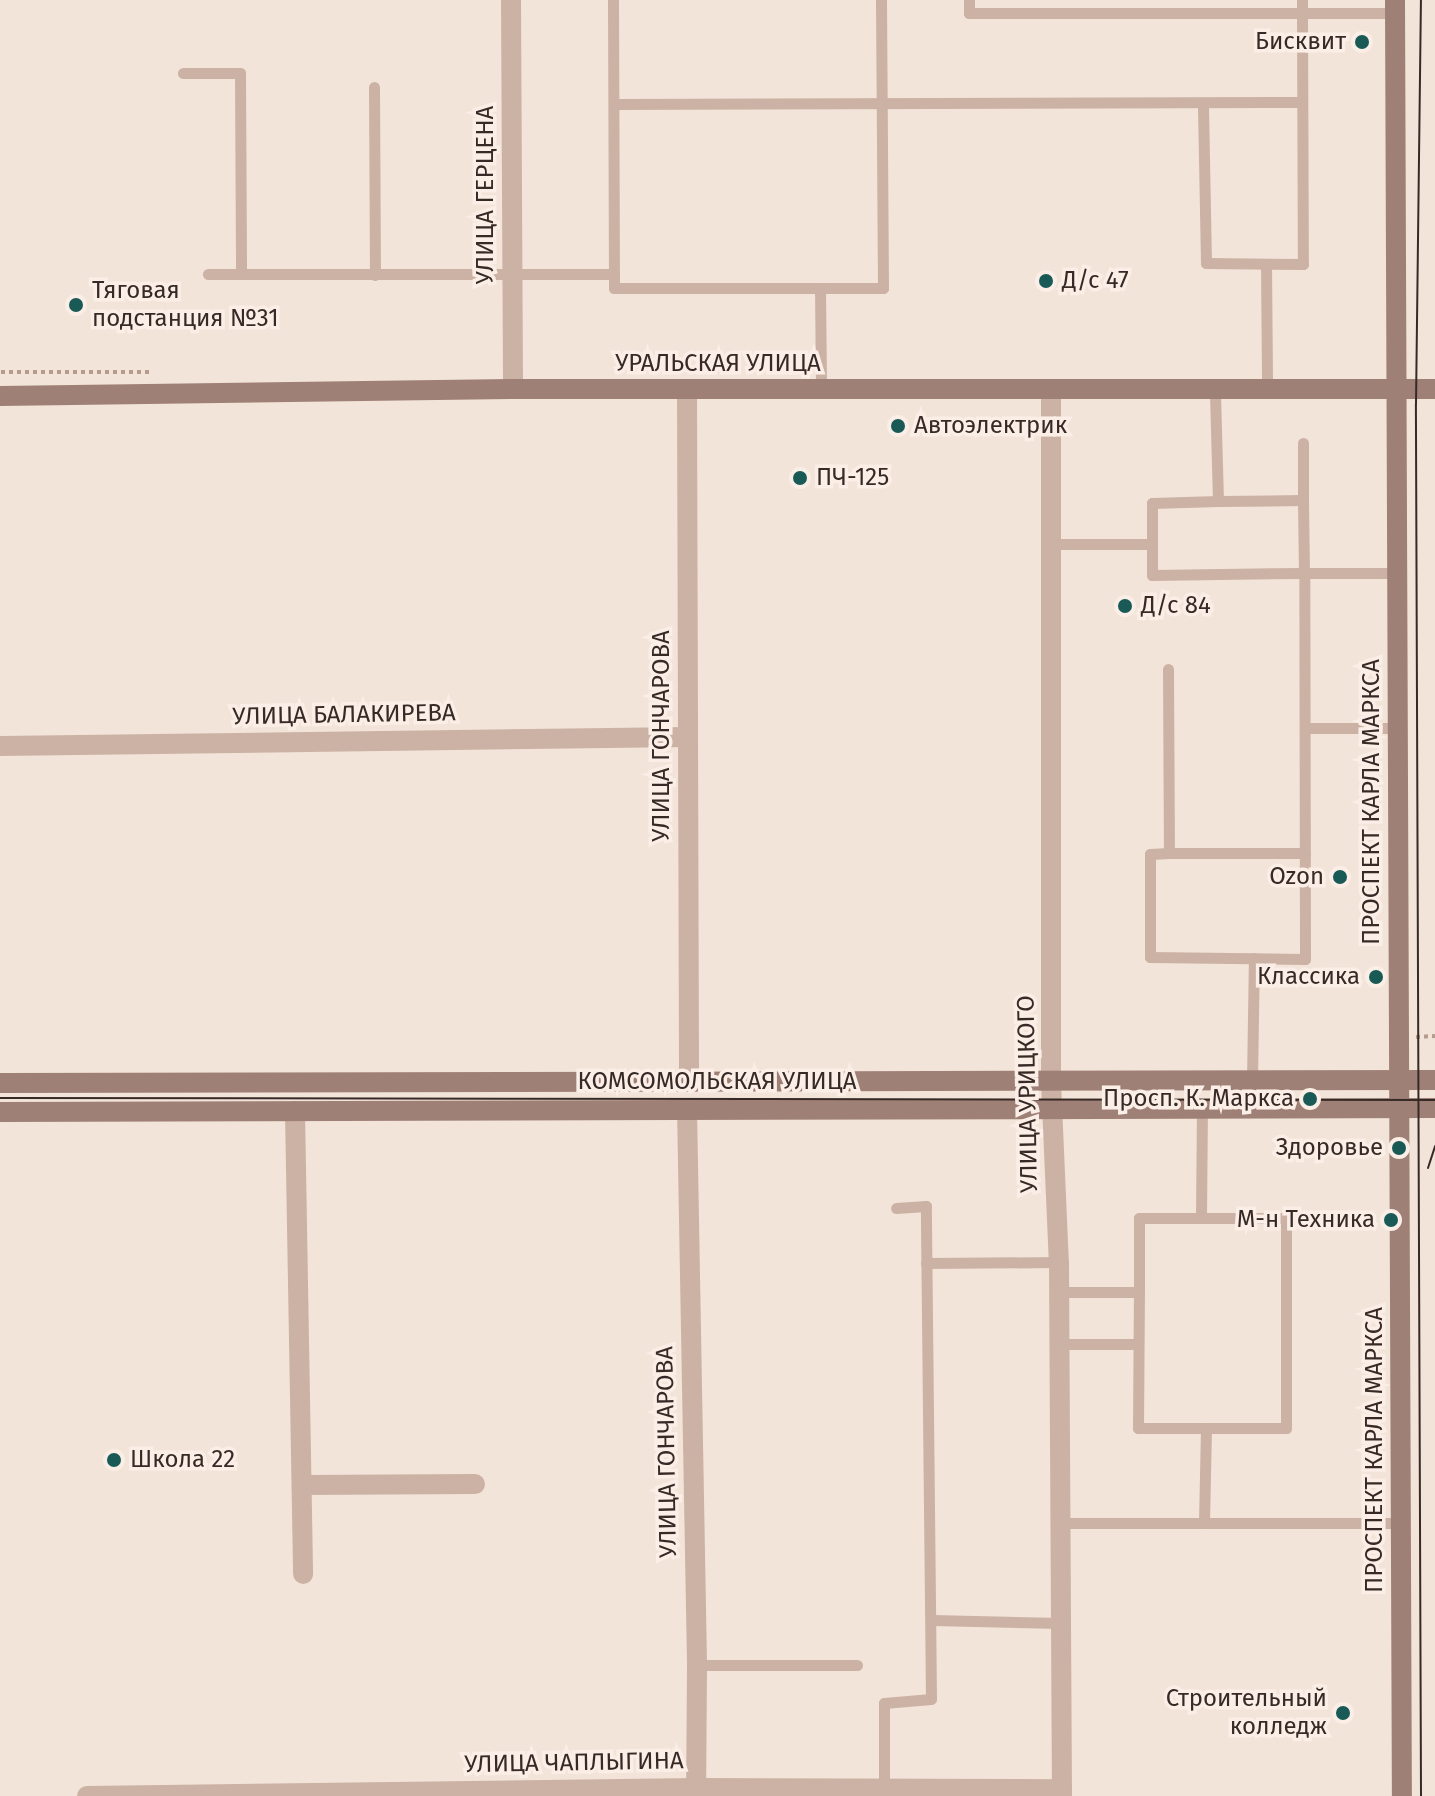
<!DOCTYPE html>
<html>
<head>
<meta charset="utf-8">
<style>
  body { margin:0 }
  #map { position:relative; width:1435px; height:1796px; overflow:hidden; background:#f3e4d9; font-family:"Fira Sans",sans-serif }
  div>[style] { position:absolute }
  .path>* { height:4px; margin-top:-2px; transform-origin:0; background:repeating-linear-gradient(90deg,#b79b8e 0 4px,transparent 0 8px) }
  .lane>* { height:11px; margin:-5.5px; padding:0 5.5px; transform-origin:5.5px; border-radius:5.5px; background:#ccb2a4 }
  .street>* { height:20px; margin:-10px; padding:0 10px; transform-origin:10px; border-radius:10px; background:#ccb2a4 }
  .secondary>* { height:20px; margin:-10px; padding:0 10px; transform-origin:10px; border-radius:10px; background:#9f8076 }
  .tram>* { height:2px; margin:-1px; padding:0 1px; transform-origin:1px; border-radius:1px; background:#372a26 }
  .dots>* { width:22px; height:22px; translate:-50% -50%; box-sizing:border-box; border:4px solid #faeee6; border-radius:50% }
  span { translate:-50% -50%; white-space:nowrap; text-align:center; line-height:1.15; -webkit-text-stroke:7px #faeee6; paint-order:stroke }
  .poi-label { font-size:24px; color:#372a26 }
  .right { translate:-100% -50%; text-align:right }
  .left { translate:0 -50%; text-align:left }
  .street-label { font-size:24px; color:#372a26 }
</style>
</head>
<body>
<div id="map">
  <div class="path">
    <div style="left:1px;top:372px;width:149px"></div>
    <div style="left:1416px;top:1037px;width:19px;rotate:-3deg"></div>
  </div>
  <div class="lane">
    <div style="left:613px;top:0;width:274px;rotate:89.8deg"></div>
    <div style="left:969px;top:0;width:13px;rotate:90deg"></div>
    <div style="left:969px;top:13px;width:333px"></div>
    <div style="left:1302px;top:13px;width:251px;rotate:89.8deg"></div>
    <div style="left:1303px;top:264px;width:97px;rotate:-179.4deg"></div>
    <div style="left:1206px;top:263px;width:159px;rotate:-91.1deg"></div>
    <div style="left:1302px;top:0;width:13px;rotate:90deg"></div>
    <div style="left:1302px;top:13px;width:94px"></div>
    <div style="left:183px;top:73px;width:57px"></div>
    <div style="left:240px;top:73px;width:201px;rotate:89.7deg"></div>
    <div style="left:374px;top:87px;width:188px;rotate:89.7deg"></div>
    <div style="left:614px;top:104px;width:688px;rotate:-0.17deg"></div>
    <div style="left:1266px;top:264px;width:126px;rotate:89.5deg"></div>
    <div style="left:208px;top:274px;width:406px"></div>
    <div style="left:614px;top:274px;width:14px;rotate:90deg"></div>
    <div style="left:614px;top:288px;width:269px"></div>
    <div style="left:883px;top:288px;width:288px;rotate:-90.4deg"></div>
    <div style="left:820px;top:288px;width:103px;rotate:89.4deg"></div>
    <div style="left:1303px;top:443px;width:57px;rotate:90deg"></div>
    <div style="left:1052px;top:544px;width:100px"></div>
    <div style="left:1152px;top:544px;width:41px;rotate:-90deg"></div>
    <div style="left:1152px;top:503px;width:66px;rotate:-1.7deg"></div>
    <div style="left:1218px;top:501px;width:110px;rotate:-91.6deg"></div>
    <div style="left:1152px;top:544px;width:31px;rotate:90deg"></div>
    <div style="left:1152px;top:575px;width:152px;rotate:-0.8deg"></div>
    <div style="left:1304px;top:573px;width:73px;rotate:-90.8deg"></div>
    <div style="left:1303px;top:500px;width:85px;rotate:179.3deg"></div>
    <div style="left:1168px;top:669px;width:184px;rotate:89.7deg"></div>
    <div style="left:1169px;top:853px;width:19px;rotate:177deg"></div>
    <div style="left:1150px;top:854px;width:103px;rotate:90deg"></div>
    <div style="left:1150px;top:957px;width:155px;rotate:0.7deg"></div>
    <div style="left:1305px;top:959px;width:386px;rotate:-90.1deg"></div>
    <div style="left:1304px;top:573px;width:93px"></div>
    <div style="left:1305px;top:728px;width:93px"></div>
    <div style="left:1169px;top:853px;width:136px"></div>
    <div style="left:1252px;top:1081px;width:123px;rotate:-89.1deg"></div>
    <div style="left:1201px;top:1218px;width:109px;rotate:-89.5deg"></div>
    <div style="left:926px;top:1263px;width:133px;rotate:-0.4deg"></div>
    <div style="left:1059px;top:1292px;width:80px"></div>
    <div style="left:1139px;top:1292px;width:74px;rotate:-90deg"></div>
    <div style="left:1139px;top:1218px;width:147px"></div>
    <div style="left:1286px;top:1218px;width:210px;rotate:90deg"></div>
    <div style="left:1286px;top:1428px;width:148px;rotate:180deg"></div>
    <div style="left:1138px;top:1428px;width:136px;rotate:-89.6deg"></div>
    <div style="left:1059px;top:1344px;width:79px"></div>
    <div style="left:1060px;top:1523px;width:341px"></div>
    <div style="left:1204px;top:1523px;width:95px;rotate:-88.8deg"></div>
    <div style="left:932px;top:1620px;width:128px;rotate:1.3deg"></div>
    <div style="left:697px;top:1665px;width:160px"></div>
    <div style="left:884px;top:1791px;width:88px;rotate:-90deg"></div>
    <div style="left:884px;top:1703px;width:47px;rotate:-4.9deg"></div>
    <div style="left:931px;top:1699px;width:493px;rotate:-90.6deg"></div>
    <div style="left:926px;top:1206px;width:30px;rotate:176deg"></div>
  </div>
  <div class="street">
    <div style="left:511px;top:0;width:389px;rotate:89.7deg"></div>
    <div style="left:687px;top:390px;width:691px;rotate:89.83deg"></div>
    <div style="left:1051px;top:392px;width:690px;rotate:90deg"></div>
    <div style="left:1051px;top:1082px;width:180px;rotate:87.5deg"></div>
    <div style="left:1059px;top:1262px;width:534px;rotate:89.68deg"></div>
    <div style="left:0;top:746px;width:688px;rotate:-0.75deg"></div>
    <div style="left:687px;top:1108px;width:557px;rotate:88.97deg"></div>
    <div style="left:697px;top:1665px;width:131px;rotate:90.4deg"></div>
    <div style="left:295px;top:1111px;width:463px;rotate:89deg"></div>
    <div style="left:302px;top:1485px;width:173px;rotate:-0.3deg"></div>
    <div style="left:87px;top:1796px;width:609px;rotate:-0.75deg"></div>
    <div style="left:696px;top:1788px;width:366px;rotate:0.2deg"></div>
  </div>
  <div class="secondary">
    <div style="left:1395px;top:0;width:1796px;rotate:89.78deg"></div>
    <div style="left:0;top:396px;width:513px;rotate:-0.78deg"></div>
    <div style="left:513px;top:389px;width:922px"></div>
    <div style="left:0;top:1083px;width:1435px;rotate:-0.12deg"></div>
    <div style="left:0;top:1112px;width:1435px;rotate:-0.16deg"></div>
  </div>
  <div class="tram">
    <div style="left:0;top:1098px;width:1435px;rotate:0.08deg"></div>
    <div style="left:1428px;top:1168px;width:23px;rotate:-72deg"></div>
    <div style="left:1421px;top:1796px;width:1392px;rotate:-90.21deg"></div>
    <div style="left:1416px;top:404px;width:404px;rotate:-89.3deg"></div>
  </div>
  <div class="dots">
    <div style="left:1362px;top:42px;background:#195a57"></div>
    <div style="left:1046px;top:281px;background:#195a57"></div>
    <div style="left:76px;top:305px;background:#195a57"></div>
    <div style="left:898px;top:426px;background:#195a57"></div>
    <div style="left:800px;top:478px;background:#195a57"></div>
    <div style="left:1125px;top:606px;background:#195a57"></div>
    <div style="left:1340px;top:877px;background:#195a57"></div>
    <div style="left:1376px;top:977px;background:#195a57"></div>
    <div style="left:1310px;top:1099px;background:#195a57"></div>
    <div style="left:1399px;top:1148px;background:#195a57"></div>
    <div style="left:1391px;top:1220px;background:#195a57"></div>
    <div style="left:114px;top:1460px;background:#195a57"></div>
    <div style="left:1343px;top:1713px;background:#195a57"></div>
  </div>
  <div class="poi-label">
    <span class="right" style="left:1346px;top:42px">Бисквит</span>
    <span class="left" style="left:1062px;top:281px">Д/с 47</span>
    <span class="left" style="left:92px;top:305px">Тяговая<br>подстанция №31</span>
    <span class="left" style="left:914px;top:426px">Автоэлектрик</span>
    <span class="left" style="left:816px;top:478px">ПЧ-125</span>
    <span class="left" style="left:1141px;top:606px">Д/с 84</span>
    <span class="right" style="left:1324px;top:877px">Ozon</span>
    <span class="right" style="left:1360px;top:977px">Классика</span>
    <span class="right" style="left:1294px;top:1099px">Просп. К. Маркса</span>
    <span class="right" style="left:1383px;top:1148px">Здоровье</span>
    <span class="right" style="left:1375px;top:1220px">М-н Техника</span>
    <span class="left" style="left:130px;top:1460px">Школа 22</span>
    <span class="right" style="left:1327px;top:1713px">Строительный<br>колледж</span>
  </div>
  <div class="street-label">
    <span style="left:486px;top:195px;rotate:-90deg">УЛИЦА ГЕРЦЕНА</span>
    <span style="left:718px;top:364px">УРАЛЬСКАЯ УЛИЦА</span>
    <span style="left:344px;top:715px;rotate:-1deg">УЛИЦА БАЛАКИРЕВА</span>
    <span style="left:662px;top:736px;rotate:-90deg">УЛИЦА ГОНЧАРОВА</span>
    <span style="left:1372px;top:802px;rotate:-90deg">ПРОСПЕКТ КАРЛА МАРКСА</span>
    <span style="left:717px;top:1082px">КОМСОМОЛЬСКАЯ УЛИЦА</span>
    <span style="left:1028px;top:1094px;rotate:-91deg">УЛИЦА УРИЦКОГО</span>
    <span style="left:1375px;top:1450px;rotate:-90deg">ПРОСПЕКТ КАРЛА МАРКСА</span>
    <span style="left:667px;top:1452px;rotate:-91deg">УЛИЦА ГОНЧАРОВА</span>
    <span style="left:574px;top:1763px;rotate:-1deg">УЛИЦА ЧАПЛЫГИНА</span>
  </div>
</div>
</body>
</html>
